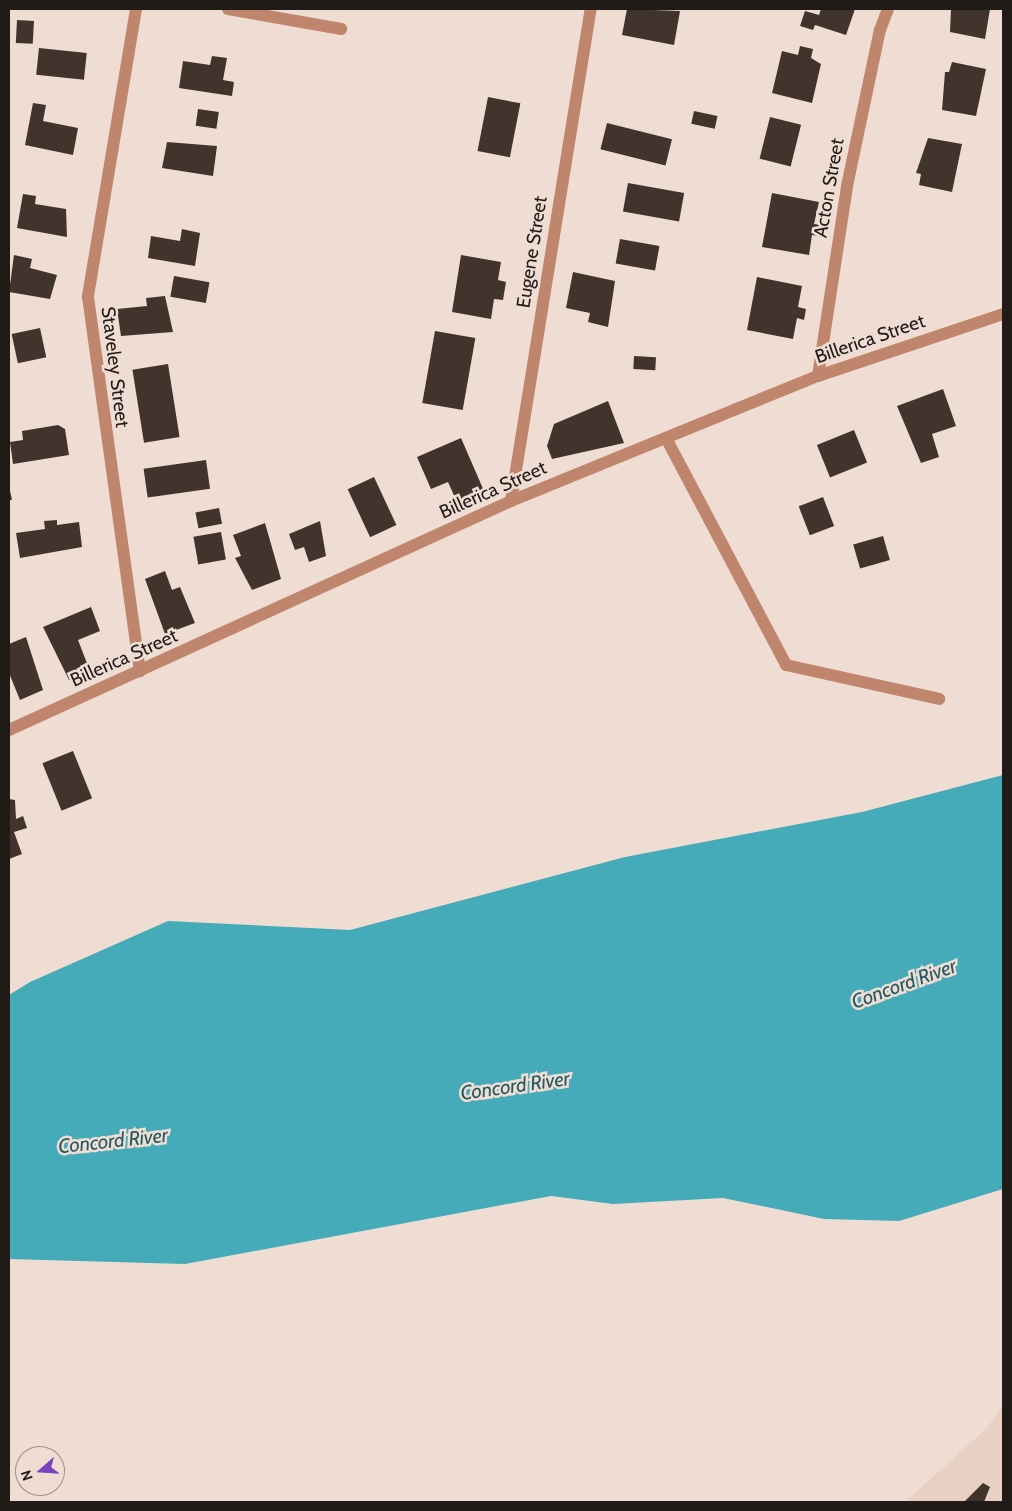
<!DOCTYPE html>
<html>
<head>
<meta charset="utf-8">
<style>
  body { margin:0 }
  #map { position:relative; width:1012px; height:1511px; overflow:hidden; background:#efddd4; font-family:Cabin,sans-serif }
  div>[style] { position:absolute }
  .built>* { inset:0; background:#e8d0c3 }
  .water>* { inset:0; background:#45abb9 }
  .building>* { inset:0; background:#41342c; transform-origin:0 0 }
  .minor>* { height:12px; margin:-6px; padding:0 6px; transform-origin:6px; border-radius:6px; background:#c0866d }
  span { translate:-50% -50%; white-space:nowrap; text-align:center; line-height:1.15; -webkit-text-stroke:5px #efddd4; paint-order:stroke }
  .street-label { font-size:19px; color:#211b18 }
  .water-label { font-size:20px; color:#215a61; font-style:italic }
  .frame { position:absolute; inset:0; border:10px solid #211b18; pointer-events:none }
  .north { position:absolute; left:15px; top:1446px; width:50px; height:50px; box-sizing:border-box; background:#efddd4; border:1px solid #9d8f89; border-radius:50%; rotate:251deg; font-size:14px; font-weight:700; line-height:20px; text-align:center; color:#211b18 }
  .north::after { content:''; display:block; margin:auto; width:18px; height:22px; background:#7743ba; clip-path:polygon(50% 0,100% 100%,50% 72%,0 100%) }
</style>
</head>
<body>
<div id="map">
  <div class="built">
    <div style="clip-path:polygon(1003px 1405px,1003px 1502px,905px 1502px,987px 1428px)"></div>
  </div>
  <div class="water">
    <div style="clip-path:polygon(1003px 775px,1003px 1189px,899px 1221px,824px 1219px,723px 1198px,613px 1204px,551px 1196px,185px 1264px,9px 1259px,9px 995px,30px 982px,168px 921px,350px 930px,625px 857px,862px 812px)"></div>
  </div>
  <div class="building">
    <div style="clip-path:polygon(627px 9px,680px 11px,674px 45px,622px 35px)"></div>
    <div style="clip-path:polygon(821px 9px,855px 9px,846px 35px,815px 25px,813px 30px,800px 26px,805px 11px,819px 15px)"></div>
    <div style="clip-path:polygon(951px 9px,990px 9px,985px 39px,950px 32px)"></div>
    <div style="left:17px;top:20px;width:17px;height:23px;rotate:3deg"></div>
    <div style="clip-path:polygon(800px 46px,813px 49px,811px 58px,821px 64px,812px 103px,772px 93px,782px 51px,798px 55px)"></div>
    <div style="left:39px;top:48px;width:48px;height:27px;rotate:6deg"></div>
    <div style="clip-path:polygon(212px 56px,227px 58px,223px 80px,234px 82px,232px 96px,179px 88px,183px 61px,210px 65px)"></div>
    <div style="clip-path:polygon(952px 62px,986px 69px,976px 116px,942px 110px,945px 72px,949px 72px)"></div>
    <div style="left:488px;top:97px;width:33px;height:55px;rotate:11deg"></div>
    <div style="clip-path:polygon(33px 103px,46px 105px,43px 121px,78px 128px,73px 155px,25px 145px)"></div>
    <div style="left:198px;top:109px;width:21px;height:17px;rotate:8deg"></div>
    <div style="left:694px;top:111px;width:24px;height:13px;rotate:12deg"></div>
    <div style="left:770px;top:117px;width:32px;height:43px;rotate:14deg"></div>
    <div style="left:607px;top:123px;width:67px;height:27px;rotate:14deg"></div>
    <div style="clip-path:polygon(928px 138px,962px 144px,952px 192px,919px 185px,921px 174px,916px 173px)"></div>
    <div style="clip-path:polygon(167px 142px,217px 146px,213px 176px,162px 168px)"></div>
    <div style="left:628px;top:183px;width:57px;height:29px;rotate:10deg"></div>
    <div style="clip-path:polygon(772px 193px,819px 202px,814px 224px,821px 225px,820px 236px,812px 235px,809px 255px,762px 247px)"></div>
    <div style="clip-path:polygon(23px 194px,36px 196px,35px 204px,66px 209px,67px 237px,17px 228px)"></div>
    <div style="clip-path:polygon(182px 229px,200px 233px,195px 266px,148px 258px,151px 236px,180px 241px)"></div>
    <div style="left:620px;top:239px;width:40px;height:25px;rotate:10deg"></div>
    <div style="clip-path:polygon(14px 255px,32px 259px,30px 268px,57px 275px,50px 299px,9px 292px)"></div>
    <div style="clip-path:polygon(461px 255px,501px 262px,498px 280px,506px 282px,503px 300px,494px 299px,491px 319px,452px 312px)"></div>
    <div style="clip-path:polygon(573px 272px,615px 281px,608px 327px,588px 322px,590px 313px,566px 308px)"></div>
    <div style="left:174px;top:276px;width:36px;height:21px;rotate:10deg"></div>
    <div style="clip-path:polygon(757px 277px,802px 286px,798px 307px,806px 309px,804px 320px,797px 318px,793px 339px,747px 330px)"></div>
    <div style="clip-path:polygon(165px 296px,173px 332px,121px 336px,117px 309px,147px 306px,146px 298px)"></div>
    <div style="left:40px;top:328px;width:30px;height:29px;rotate:78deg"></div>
    <div style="left:435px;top:331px;width:41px;height:73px;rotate:10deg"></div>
    <div style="left:634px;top:356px;width:22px;height:13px;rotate:3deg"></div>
    <div style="left:168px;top:364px;width:74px;height:36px;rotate:81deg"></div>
    <div style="clip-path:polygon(943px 389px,956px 426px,932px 434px,939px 457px,921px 463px,897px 406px)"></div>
    <div style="clip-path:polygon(608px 401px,624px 443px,552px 459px,547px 446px,554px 424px)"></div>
    <div style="clip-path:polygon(58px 425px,65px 429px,69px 455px,13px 464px,10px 442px,23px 440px,22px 431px)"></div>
    <div style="left:854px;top:430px;width:35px;height:40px;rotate:68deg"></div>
    <div style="clip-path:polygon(461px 438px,484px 491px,457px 502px,448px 482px,431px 489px,417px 457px)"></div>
    <div style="left:206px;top:460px;width:29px;height:63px;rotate:82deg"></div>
    <div style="left:374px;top:477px;width:53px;height:29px;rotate:65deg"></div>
    <div style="clip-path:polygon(9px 486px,12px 500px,9px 500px)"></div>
    <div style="left:823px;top:497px;width:31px;height:26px;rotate:69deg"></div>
    <div style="left:219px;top:508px;width:16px;height:24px;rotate:79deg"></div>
    <div style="clip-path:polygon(57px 520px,57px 525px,79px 522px,82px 547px,20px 558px,16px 533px,45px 529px,44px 521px)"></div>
    <div style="clip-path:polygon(320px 521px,326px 556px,309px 562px,304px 547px,295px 550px,289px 534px)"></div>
    <div style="clip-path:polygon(265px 523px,281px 579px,252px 590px,235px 558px,241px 556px,233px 535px)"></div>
    <div style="left:221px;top:532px;width:28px;height:28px;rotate:80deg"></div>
    <div style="left:883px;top:536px;width:25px;height:31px;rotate:74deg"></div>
    <div style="clip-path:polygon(165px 571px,172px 590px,180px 587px,195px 623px,165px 634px,145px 579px)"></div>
    <div style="clip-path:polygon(91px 607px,100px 631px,78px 640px,90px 671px,69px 680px,43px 627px)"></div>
    <div style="clip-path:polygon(26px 637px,43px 690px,20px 700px,9px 673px,9px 644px)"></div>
    <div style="left:73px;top:751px;width:51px;height:33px;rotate:68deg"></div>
    <div style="clip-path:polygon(9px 799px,15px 800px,16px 819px,23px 816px,27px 828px,14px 832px,22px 854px,9px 859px)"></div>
    <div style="clip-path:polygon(983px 1483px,990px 1487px,984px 1502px,964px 1502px)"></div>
  </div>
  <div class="minor">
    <div style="left:136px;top:9px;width:292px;rotate:99.5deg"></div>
    <div style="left:88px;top:297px;width:378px;rotate:82.1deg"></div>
    <div style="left:228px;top:9px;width:115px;rotate:10deg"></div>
    <div style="left:818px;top:376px;width:192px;rotate:-81.3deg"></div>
    <div style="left:847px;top:186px;width:159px;rotate:-78.1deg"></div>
    <div style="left:880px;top:30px;width:22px;rotate:-69deg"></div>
    <div style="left:666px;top:438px;width:257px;rotate:62.1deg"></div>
    <div style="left:786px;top:665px;width:157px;rotate:12.5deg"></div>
    <div style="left:511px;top:501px;width:498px;rotate:-80.8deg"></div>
    <div style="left:9px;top:730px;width:552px;rotate:-24.52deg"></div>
    <div style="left:511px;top:501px;width:331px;rotate:-22.2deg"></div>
    <div style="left:818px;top:376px;width:195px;rotate:-18.5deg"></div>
  </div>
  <div class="street-label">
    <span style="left:829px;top:188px;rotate:-80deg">Acton Street</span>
    <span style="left:532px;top:252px;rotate:-81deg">Eugene Street</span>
    <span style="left:870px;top:339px;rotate:-19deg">Billerica Street</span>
    <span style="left:115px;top:367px;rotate:83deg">Staveley Street</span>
    <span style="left:493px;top:490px;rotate:-24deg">Billerica Street</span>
    <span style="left:124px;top:658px;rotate:-24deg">Billerica Street</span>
  </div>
  <div class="water-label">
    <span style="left:904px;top:984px;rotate:-20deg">Concord River</span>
    <span style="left:515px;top:1086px;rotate:-8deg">Concord River</span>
    <span style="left:113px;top:1141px;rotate:-6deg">Concord River</span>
  </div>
  <div class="frame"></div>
  <div class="north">N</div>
</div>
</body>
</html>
